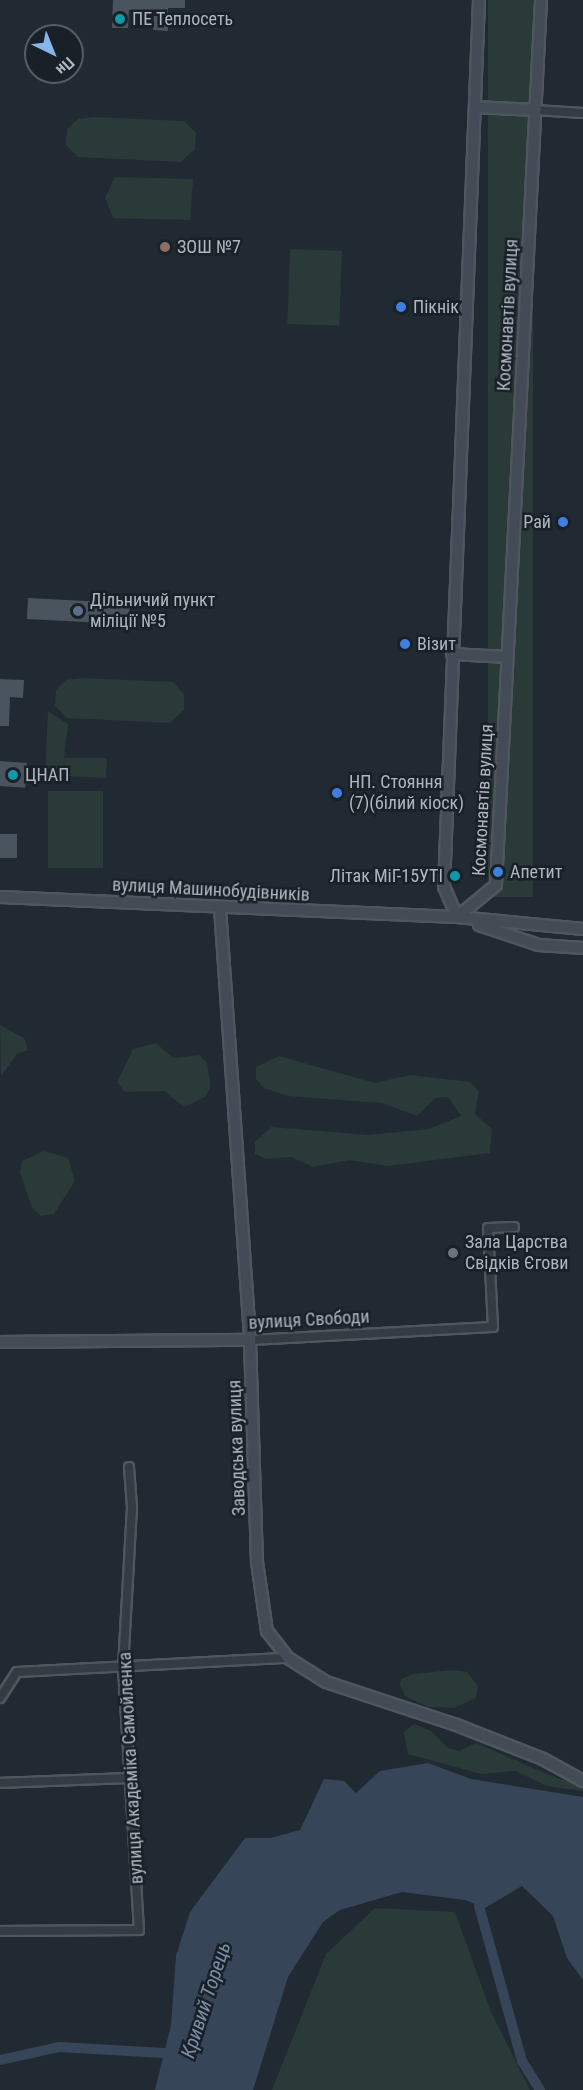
<!DOCTYPE html>
<html>
<head>
<meta charset="utf-8">
<style>
  body { margin:0 }
  #map { position:relative; width:583px; height:2090px; overflow:hidden; background:#212932; font-family:"Roboto Condensed",sans-serif }
  div>[style] { position:absolute }
  .green>* { inset:0; background:#293a39; transform-origin:0 0 }
  .water>* { inset:0; background:#364658 }
  .canal>* { height:10px; margin:-5px; padding:0 5px; transform-origin:5px; border-radius:5px; background:#364658 }
  .building>* { inset:0; background:#49545e; transform-origin:0 0 }
  .roads { filter:drop-shadow(2px 0 #4e565e) drop-shadow(-2px 0 #4e565e) drop-shadow(0 2px #4e565e) drop-shadow(0 -2px #4e565e) }
  .street>* { height:8px; margin:-4px; padding:0 4px; transform-origin:4px; border-radius:4px; background:#343b43 }
  .secondary>* { height:10px; margin:-5px; padding:0 5px; transform-origin:5px; border-radius:5px; background:#434b56 }
  .dots>* { width:16px; height:16px; translate:-50% -50%; box-sizing:border-box; border:3px solid #1a2028; border-radius:50% }
  span { translate:-50% -50%; white-space:nowrap; text-align:center; line-height:1.15; -webkit-text-stroke:5px #1a2028; paint-order:stroke }
  .poi-label { font-size:18px; color:#aeb6c0 }
  .left { translate:0 -50%; text-align:left }
  .right { translate:-100% -50%; text-align:right }
  .street-label { font-size:18px; color:#aeb6c0 }
  .water-label { font-size:20px; color:#798ea6; font-style:italic }
  .north { position:absolute; left:24px; top:24px; width:60px; height:60px; box-sizing:border-box; background:#1a2028; border:2px solid #555c65; border-radius:50%; rotate:137deg; font-size:16px; font-weight:700; line-height:24px; text-align:center; color:#aeb6c0 }
  .north::after { content:''; display:block; margin:auto; width:21px; height:27px; background:#89b4ea; clip-path:polygon(50% 0,100% 100%,50% 72%,0 100%) }
</style>
</head>
<body>
<div id="map">
  <div class="green">
    <div style="left:488px;top:0;width:45px;height:897px"></div>
    <div style="clip-path:polygon(94px 117px,184px 121px,196px 133px,195px 149px,181px 162px,78px 157px,66px 145px,67px 129px,78px 119px)"></div>
    <div style="clip-path:polygon(115px 177px,193px 179px,190px 220px,113px 218px,105px 198px)"></div>
    <div style="left:290px;top:249px;width:52px;height:75px;rotate:2deg"></div>
    <div style="clip-path:polygon(83px 678px,173px 682px,184px 694px,184px 710px,170px 723px,67px 718px,55px 706px,56px 690px,66px 680px)"></div>
    <div style="clip-path:polygon(48px 711px,68px 724px,64px 758px,107px 758px,106px 778px,45px 775px)"></div>
    <div style="left:48px;top:791px;width:55px;height:77px"></div>
    <div style="clip-path:polygon(0 1025px,24px 1038px,28px 1050px,17px 1054px,1px 1076px)"></div>
    <div style="clip-path:polygon(156px 1043px,173px 1058px,199px 1055px,207px 1063px,211px 1086px,205px 1097px,184px 1107px,164px 1091px,125px 1092px,117px 1082px,133px 1049px)"></div>
    <div style="clip-path:polygon(279px 1056px,375px 1083px,410px 1075px,470px 1082px,479px 1091px,475px 1114px,492px 1129px,490px 1153px,388px 1166px,349px 1160px,313px 1167px,291px 1157px,266px 1159px,255px 1154px,255px 1142px,271px 1127px,368px 1135px,429px 1129px,461px 1116px,448px 1097px,435px 1098px,417px 1116px,382px 1103px,288px 1096px,264px 1088px,256px 1079px,256px 1067px)"></div>
    <div style="clip-path:polygon(44px 1151px,68px 1158px,75px 1181px,54px 1214px,41px 1216px,32px 1208px,20px 1173px,22px 1161px)"></div>
    <div style="clip-path:polygon(454px 1670px,467px 1672px,478px 1686px,476px 1698px,454px 1708px,428px 1707px,405px 1696px,400px 1685px,401px 1679px,413px 1674px)"></div>
    <div style="clip-path:polygon(414px 1724px,431px 1731px,448px 1748px,459px 1751px,476px 1743px,559px 1779px,583px 1784px,583px 1791px,547px 1786px,515px 1771px,481px 1774px,408px 1754px,404px 1732px)"></div>
    <div style="clip-path:polygon(375px 1908px,455px 1912px,491px 2012px,530px 2090px,272px 2090px,326px 1954px)"></div>
  </div>
  <div class="water">
    <div style="clip-path:polygon(428px 1763px,471px 1779px,583px 1797px,583px 1980px,567px 1958px,553px 1916px,522px 1886px,485px 1908px,465px 1900px,402px 1892px,340px 1910px,323px 1922px,288px 1977px,253px 2090px,155px 2090px,171px 2025px,176px 1956px,190px 1912px,245px 1838px,271px 1838px,300px 1830px,324px 1779px,344px 1781px,356px 1793px,380px 1771px)"></div>
  </div>
  <div class="canal">
    <div style="left:479px;top:1906px;width:161px;rotate:74.5deg"></div>
    <div style="left:522px;top:2061px;width:34px;rotate:58deg"></div>
    <div style="left:0;top:2060px;width:60px;rotate:-12.4deg"></div>
    <div style="left:59px;top:2047px;width:105px;rotate:3.3deg"></div>
  </div>
  <div class="building">
    <div style="clip-path:polygon(113px 0,185px 0,185px 8px,168px 8px,168px 31px,153px 30px,154px 11px,129px 10px,128px 28px,112px 28px)"></div>
    <div style="left:28px;top:598px;width:102px;height:21px;rotate:3deg"></div>
    <div style="clip-path:polygon(0 679px,24px 680px,23px 698px,10px 697px,9px 726px,0 726px)"></div>
    <div style="left:0;top:761px;width:27px;height:25px;rotate:4deg"></div>
    <div style="left:0;top:834px;width:17px;height:24px"></div>
  </div>
  <div class="roads">
    <div class="street">
      <div style="left:535px;top:110px;width:48px;rotate:3.6deg"></div>
      <div style="left:250px;top:1340px;width:243px;rotate:-3.1deg"></div>
      <div style="left:493px;top:1327px;width:99px;rotate:-92.9deg"></div>
      <div style="left:488px;top:1228px;width:26px;rotate:-2deg"></div>
      <div style="left:0;top:1698px;width:31px;rotate:-57deg"></div>
      <div style="left:17px;top:1672px;width:271px;rotate:-3deg"></div>
      <div style="left:0;top:1783px;width:131px;rotate:-2.2deg"></div>
      <div style="left:0;top:1931px;width:139px;rotate:-0.4deg"></div>
      <div style="left:139px;top:1930px;width:262px;rotate:-93.5deg"></div>
      <div style="left:123px;top:1668px;width:161px;rotate:-86.8deg"></div>
      <div style="left:132px;top:1507px;width:40px;rotate:-94.3deg"></div>
    </div>
    <div class="secondary">
      <div style="left:475px;top:107px;width:60px;rotate:2.9deg"></div>
      <div style="left:452px;top:654px;width:55px;rotate:3.1deg"></div>
      <div style="left:0;top:897px;width:457px;rotate:2.5deg"></div>
      <div style="left:457px;top:917px;width:127px;rotate:5.4deg"></div>
      <div style="left:220px;top:908px;width:433px;rotate:86deg"></div>
      <div style="left:250px;top:1340px;width:222px;rotate:88.2deg"></div>
      <div style="left:257px;top:1562px;width:70px;rotate:81.8deg"></div>
      <div style="left:267px;top:1631px;width:34px;rotate:52deg"></div>
      <div style="left:288px;top:1658px;width:45px;rotate:32.3deg"></div>
      <div style="left:326px;top:1682px;width:135px;rotate:18.2deg"></div>
      <div style="left:454px;top:1724px;width:96px;rotate:21.5deg"></div>
      <div style="left:543px;top:1759px;width:46px;rotate:28.8deg"></div>
      <div style="left:457px;top:917px;width:50px;rotate:-39.4deg"></div>
      <div style="left:496px;top:885px;width:886px;rotate:-87.09deg"></div>
      <div style="left:457px;top:917px;width:33px;rotate:-113deg"></div>
      <div style="left:444px;top:887px;width:888px;rotate:-87.74deg"></div>
      <div style="left:479px;top:925px;width:63px;rotate:18.4deg"></div>
      <div style="left:539px;top:945px;width:44px;rotate:3.9deg"></div>
      <div style="left:0;top:1342px;width:250px;rotate:-0.5deg"></div>
    </div>
  </div>
  <div class="dots">
    <div style="left:120px;top:19px;background:#0f9aa8"></div>
    <div style="left:165px;top:247px;background:#8d6e63"></div>
    <div style="left:401px;top:307px;background:#3f7fe0"></div>
    <div style="left:563px;top:522px;background:#3f7fe0"></div>
    <div style="left:78px;top:611px;background:#5c6f8a"></div>
    <div style="left:405px;top:644px;background:#3f7fe0"></div>
    <div style="left:13px;top:775px;background:#0f9aa8"></div>
    <div style="left:337px;top:793px;background:#3f7fe0"></div>
    <div style="left:498px;top:872px;background:#3f7fe0"></div>
    <div style="left:455px;top:876px;background:#0f9aa8"></div>
    <div style="left:453px;top:1253px;background:#6b7280"></div>
  </div>
  <div class="poi-label">
    <span class="left" style="left:132px;top:19px">ПЕ Теплосеть</span>
    <span class="left" style="left:177px;top:247px">ЗОШ №7</span>
    <span class="left" style="left:413px;top:307px">Пікнік</span>
    <span class="right" style="left:551px;top:522px">Рай</span>
    <span class="left" style="left:90px;top:611px">Дільничий пункт<br>міліції №5</span>
    <span class="left" style="left:417px;top:644px">Візит</span>
    <span class="left" style="left:25px;top:775px">ЦНАП</span>
    <span class="left" style="left:349px;top:793px">НП. Стояння<br>(7)(білий кіоск)</span>
    <span class="left" style="left:510px;top:872px">Апетит</span>
    <span class="right" style="left:443px;top:876px">Літак МіГ-15УТІ</span>
    <span class="left" style="left:465px;top:1253px">Зала Царства<br>Свідків Єгови</span>
  </div>
  <div class="street-label">
    <span style="left:508px;top:315px;rotate:-87deg">Космонавтів вулиця</span>
    <span style="left:483px;top:800px;rotate:-87deg">Космонавтів вулиця</span>
    <span style="left:211px;top:890px;rotate:3deg">вулиця Машинобудівників</span>
    <span style="left:309px;top:1320px;rotate:-3deg">вулиця Свободи</span>
    <span style="left:237px;top:1448px;rotate:-92deg">Заводська вулиця</span>
    <span style="left:131px;top:1768px;rotate:-93deg">вулиця Академіка Самойленка</span>
  </div>
  <div class="water-label">
    <span style="left:206px;top:2000px;rotate:-72deg">Кривий Торець</span>
  </div>
  <div class="north">Пн</div>
</div>
</body>
</html>
